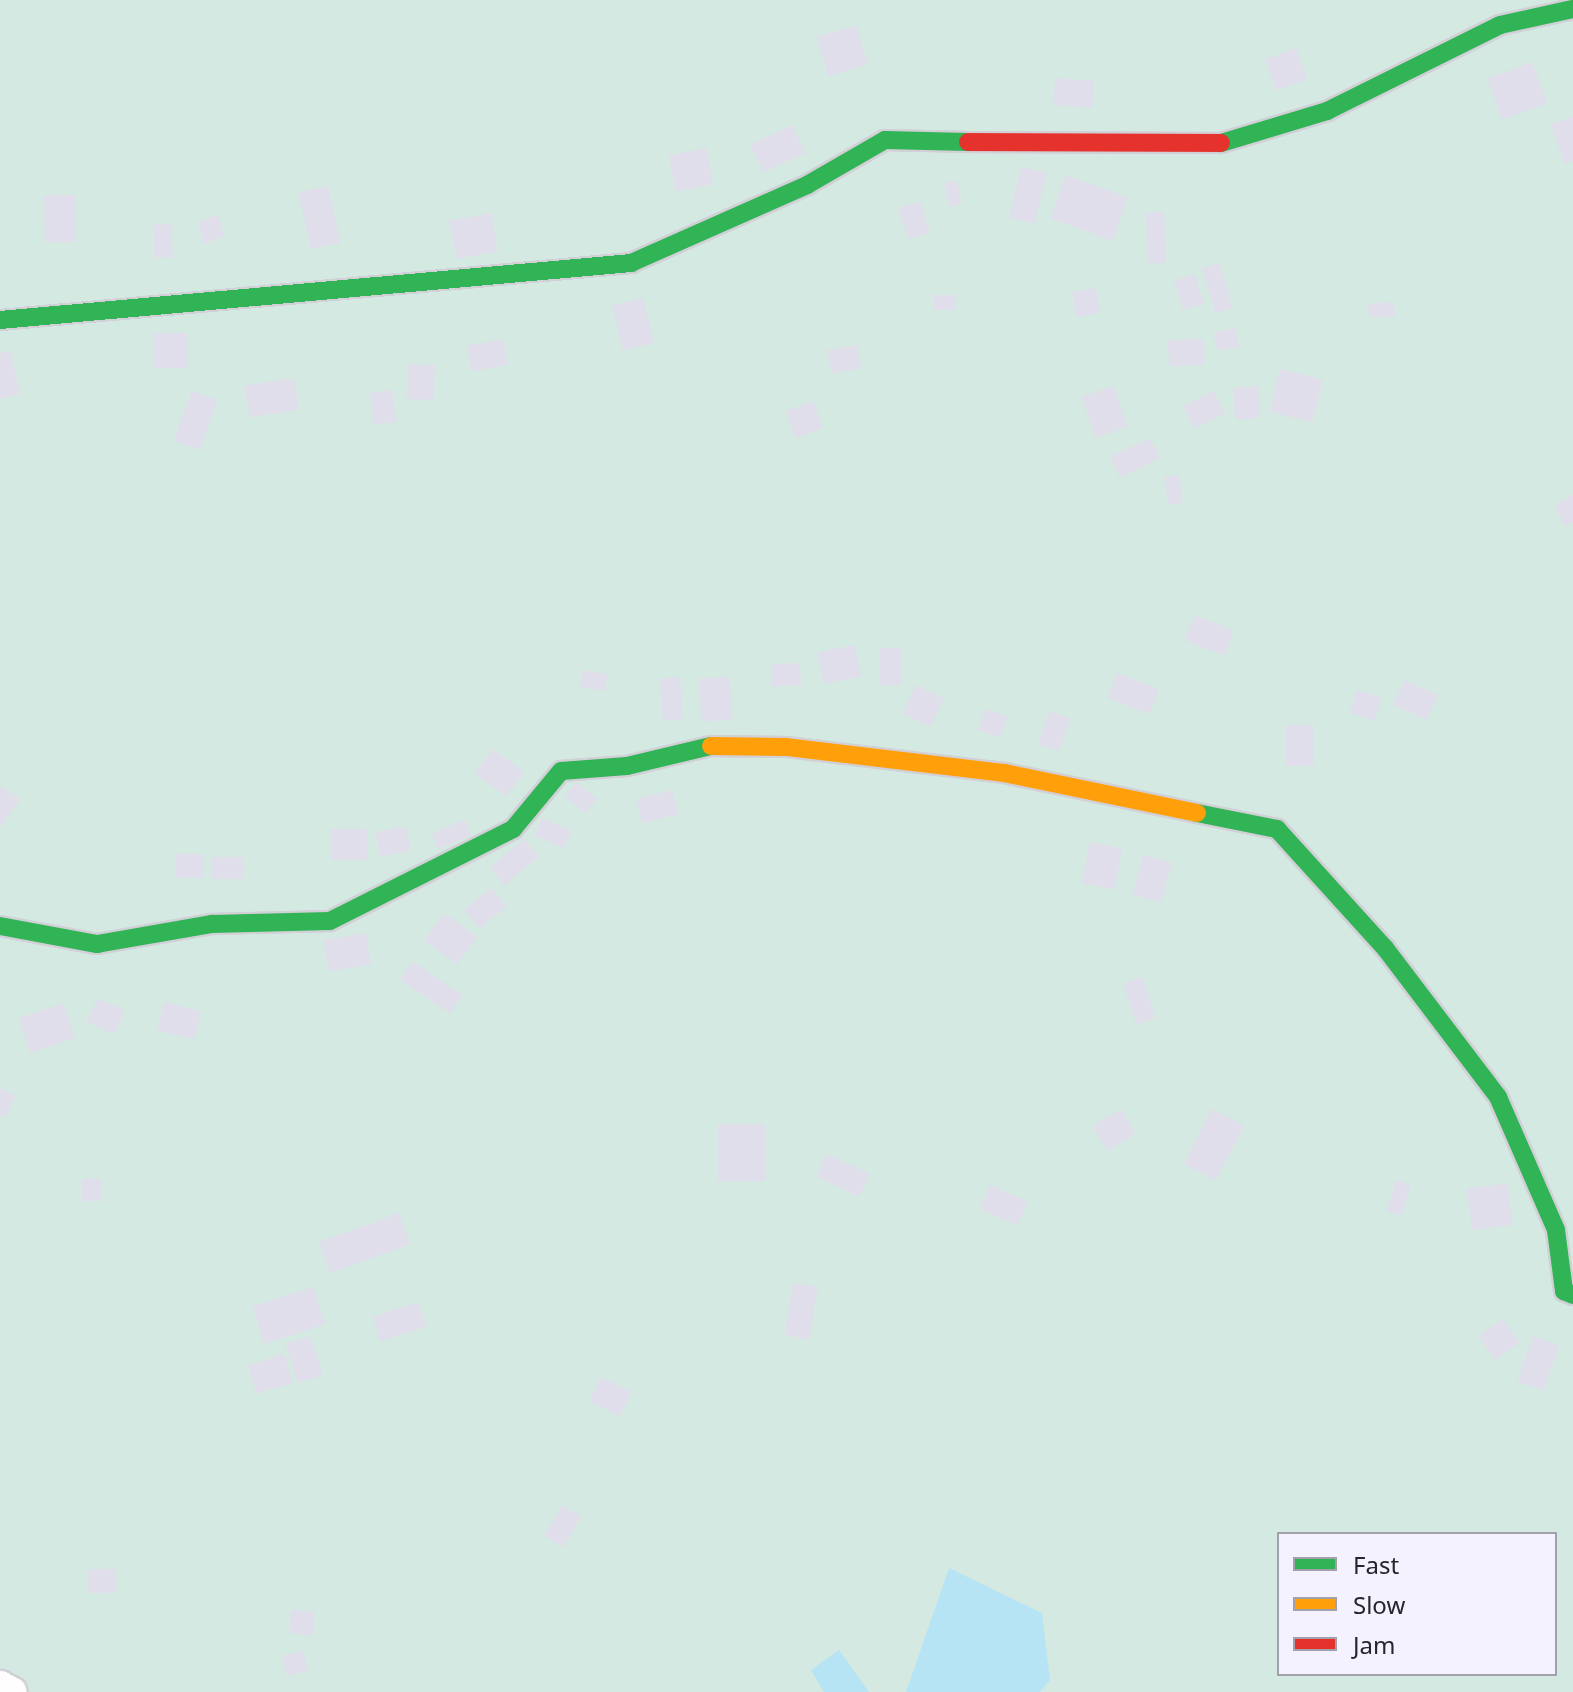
<!DOCTYPE html>
<html>
<head>
<meta charset="utf-8">
<style>
  body { margin:0 }
  #map { position:relative; width:1573px; height:1692px; overflow:hidden; background:#f6f5fb; font-family:"Noto Sans",sans-serif }
  div>[style] { position:absolute }
  .green>* { inset:0; background:#d4e9e1 }
  .water>* { inset:0; background:#b7e4f5 }
  .building>* { inset:0; background:#e0deea; transform-origin:0 0 }
  .roads { filter:drop-shadow(2px 0 #d1d0d7) drop-shadow(-2px 0 #d1d0d7) drop-shadow(0 2px #d1d0d7) drop-shadow(0 -2px #d1d0d7) }
  .street>* { height:30px; margin:-15px; padding:0 15px; transform-origin:15px; border-radius:15px; background:#fefefe }
  .fast>* { height:18px; margin:-9px; padding:0 9px; transform-origin:9px; border-radius:9px; background:#30b455 }
  .slow>* { height:18px; margin:-9px; padding:0 9px; transform-origin:9px; border-radius:9px; background:#ff9f0a }
  .jam>* { height:18px; margin:-9px; padding:0 9px; transform-origin:9px; border-radius:9px; background:#e5322d }
  span { translate:-50% -50%; white-space:nowrap; text-align:center; line-height:1.15; -webkit-text-stroke:7px #f4f2fe; paint-order:stroke }
  .legend { position:absolute; left:1277px; top:1532px; width:280px; height:144px; box-sizing:border-box; background:#f4f2fe; border:2px solid #a2a0aa; margin:0; padding:10px 14px; list-style:none; font-size:24px; color:#26252c }
  .legend li { display:flex; align-items:center; gap:16px; height:40px }
  .legend b { width:40px; border:2px solid #a2a0aa }
</style>
</head>
<body>
<div id="map">
  <div class="green">
    <div style="clip-path:polygon(evenodd,0 0,1573px 0,1573px 1692px,0 1692px,0 0,1279px 1534px,1555px 1534px,1555px 1674px,1279px 1674px,1279px 1534px)"></div>
  </div>
  <div class="water">
    <div style="clip-path:polygon(949px 1568px,1042px 1613px,1050px 1680px,1040px 1692px,906px 1692px)"></div>
    <div style="clip-path:polygon(839px 1650px,869px 1692px,824px 1692px,811px 1670px)"></div>
  </div>
  <div class="building">
    <div style="left:856px;top:25px;width:41px;height:41px;rotate:73deg"></div>
    <div style="left:1296px;top:48px;width:33px;height:33px;rotate:70deg"></div>
    <div style="left:1532px;top:62px;width:44px;height:48px;rotate:70deg"></div>
    <div style="left:1055px;top:78px;width:39px;height:27px;rotate:4deg"></div>
    <div style="clip-path:polygon(1573px 117px,1573px 161px,1565px 164px,1550px 124px)"></div>
    <div style="left:792px;top:125px;width:31px;height:46px;rotate:65deg"></div>
    <div style="left:706px;top:148px;width:37px;height:38px;rotate:79deg"></div>
    <div style="left:1021px;top:167px;width:26px;height:52px;rotate:13deg"></div>
    <div style="left:1066px;top:175px;width:66px;height:46px;rotate:20deg"></div>
    <div style="left:957px;top:180px;width:24px;height:13px;rotate:78deg"></div>
    <div style="left:328px;top:186px;width:58px;height:30px;rotate:78deg"></div>
    <div style="left:75px;top:195px;width:47px;height:31px;rotate:89deg"></div>
    <div style="left:920px;top:201px;width:33px;height:23px;rotate:72deg"></div>
    <div style="left:1164px;top:212px;width:51px;height:18px;rotate:88deg"></div>
    <div style="left:491px;top:213px;width:39px;height:42px;rotate:80deg"></div>
    <div style="left:218px;top:215px;width:23px;height:22px;rotate:72deg"></div>
    <div style="left:171px;top:224px;width:33px;height:18px;rotate:87deg"></div>
    <div style="left:1219px;top:263px;width:47px;height:18px;rotate:73deg"></div>
    <div style="left:1195px;top:274px;width:31px;height:22px;rotate:73deg"></div>
    <div style="left:1096px;top:288px;width:25px;height:24px;rotate:81deg"></div>
    <div style="left:934px;top:295px;width:21px;height:15px"></div>
    <div style="left:643px;top:298px;width:46px;height:32px;rotate:76deg"></div>
    <div style="left:1394px;top:302px;width:14px;height:26px;rotate:86deg"></div>
    <div style="left:1235px;top:328px;width:19px;height:22px;rotate:78deg"></div>
    <div style="left:153px;top:333px;width:34px;height:35px"></div>
    <div style="left:503px;top:339px;width:26px;height:37px;rotate:79deg"></div>
    <div style="left:1203px;top:339px;width:26px;height:35px;rotate:88deg"></div>
    <div style="left:857px;top:345px;width:24px;height:30px;rotate:81deg"></div>
    <div style="clip-path:polygon(10px 351px,20px 394px,0 399px,0 353px)"></div>
    <div style="left:408px;top:364px;width:27px;height:35px;rotate:2deg"></div>
    <div style="left:1280px;top:369px;width:44px;height:44px;rotate:14deg"></div>
    <div style="left:294px;top:378px;width:32px;height:50px;rotate:81deg"></div>
    <div style="left:1114px;top:386px;width:43px;height:34px;rotate:72deg"></div>
    <div style="left:1258px;top:386px;width:32px;height:25px;rotate:86deg"></div>
    <div style="left:392px;top:390px;width:32px;height:22px;rotate:83deg"></div>
    <div style="left:192px;top:391px;width:27px;height:53px;rotate:20deg"></div>
    <div style="left:1214px;top:391px;width:25px;height:34px;rotate:64deg"></div>
    <div style="left:813px;top:401px;width:29px;height:29px;rotate:70deg"></div>
    <div style="left:1150px;top:438px;width:23px;height:44px;rotate:65deg"></div>
    <div style="left:1179px;top:475px;width:28px;height:15px;rotate:82deg"></div>
    <div style="clip-path:polygon(1573px 495px,1573px 522px,1565px 526px,1554px 506px)"></div>
    <div style="left:1195px;top:615px;width:42px;height:27px;rotate:22deg"></div>
    <div style="left:855px;top:645px;width:32px;height:38px;rotate:79deg"></div>
    <div style="left:879px;top:648px;width:22px;height:37px"></div>
    <div style="left:800px;top:663px;width:22px;height:29px;rotate:87deg"></div>
    <div style="left:583px;top:670px;width:25px;height:17px;rotate:9deg"></div>
    <div style="left:1117px;top:673px;width:45px;height:27px;rotate:21deg"></div>
    <div style="left:680px;top:677px;width:42px;height:20px;rotate:86deg"></div>
    <div style="left:730px;top:677px;width:43px;height:31px;rotate:87deg"></div>
    <div style="left:1404px;top:680px;width:37px;height:27px;rotate:24deg"></div>
    <div style="left:916px;top:685px;width:31px;height:32px;rotate:25deg"></div>
    <div style="left:1357px;top:690px;width:26px;height:24px;rotate:18deg"></div>
    <div style="left:985px;top:709px;width:24px;height:22px;rotate:19deg"></div>
    <div style="left:1049px;top:711px;width:22px;height:35px;rotate:18deg"></div>
    <div style="left:1286px;top:725px;width:28px;height:41px"></div>
    <div style="left:493px;top:749px;width:39px;height:30px;rotate:37deg"></div>
    <div style="left:576px;top:782px;width:27px;height:18px;rotate:39deg"></div>
    <div style="clip-path:polygon(0 785px,20px 799px,0 828px)"></div>
    <div style="left:672px;top:790px;width:25px;height:37px;rotate:76deg"></div>
    <div style="left:542px;top:818px;width:32px;height:19px;rotate:24deg"></div>
    <div style="left:465px;top:820px;width:17px;height:36px;rotate:69deg"></div>
    <div style="left:406px;top:826px;width:25px;height:31px;rotate:79deg"></div>
    <div style="left:331px;top:829px;width:36px;height:31px"></div>
    <div style="left:524px;top:839px;width:23px;height:45px;rotate:50deg"></div>
    <div style="left:1090px;top:842px;width:33px;height:42px;rotate:11deg"></div>
    <div style="left:175px;top:854px;width:28px;height:24px"></div>
    <div style="left:1143px;top:855px;width:30px;height:41px;rotate:15deg"></div>
    <div style="left:211px;top:857px;width:32px;height:22px"></div>
    <div style="left:492px;top:888px;width:24px;height:35px;rotate:52deg"></div>
    <div style="left:444px;top:913px;width:41px;height:34px;rotate:36deg"></div>
    <div style="left:366px;top:933px;width:32px;height:43px;rotate:81deg"></div>
    <div style="left:412px;top:961px;width:61px;height:22px;rotate:34deg"></div>
    <div style="left:1142px;top:977px;width:43px;height:20px;rotate:72deg"></div>
    <div style="left:98px;top:998px;width:30px;height:26px;rotate:26deg"></div>
    <div style="left:164px;top:1002px;width:38px;height:29px;rotate:14deg"></div>
    <div style="left:63px;top:1003px;width:37px;height:47px;rotate:71deg"></div>
    <div style="clip-path:polygon(0 1088px,16px 1096px,5px 1117px,0 1115px)"></div>
    <div style="left:1121px;top:1109px;width:29px;height:33px;rotate:59deg"></div>
    <div style="left:1212px;top:1109px;width:36px;height:62px;rotate:27deg"></div>
    <div style="left:718px;top:1124px;width:47px;height:57px"></div>
    <div style="left:827px;top:1154px;width:47px;height:25px;rotate:25deg"></div>
    <div style="left:82px;top:1179px;width:19px;height:22px"></div>
    <div style="left:1396px;top:1180px;width:15px;height:33px;rotate:16deg"></div>
    <div style="left:1507px;top:1183px;width:42px;height:41px;rotate:82deg"></div>
    <div style="left:990px;top:1185px;width:41px;height:26px;rotate:23deg"></div>
    <div style="left:399px;top:1213px;width:33px;height:85px;rotate:70deg"></div>
    <div style="left:793px;top:1283px;width:25px;height:53px;rotate:9deg"></div>
    <div style="left:313px;top:1287px;width:39px;height:64px;rotate:72deg"></div>
    <div style="left:418px;top:1302px;width:26px;height:48px;rotate:72deg"></div>
    <div style="left:1503px;top:1319px;width:29px;height:30px;rotate:55deg"></div>
    <div style="left:310px;top:1336px;width:41px;height:26px;rotate:72deg"></div>
    <div style="left:1533px;top:1336px;width:28px;height:48px;rotate:19deg"></div>
    <div style="left:284px;top:1354px;width:30px;height:38px;rotate:73deg"></div>
    <div style="left:601px;top:1377px;width:34px;height:27px;rotate:26deg"></div>
    <div style="left:562px;top:1505px;width:22px;height:36px;rotate:30deg"></div>
    <div style="left:87px;top:1569px;width:29px;height:24px"></div>
    <div style="left:291px;top:1610px;width:24px;height:23px;rotate:5deg"></div>
    <div style="left:304px;top:1651px;width:21px;height:22px;rotate:79deg"></div>
  </div>
  <div class="roads">
    <div class="street">
      <div style="left:0;top:1686px;width:13px;rotate:27deg"></div>
    </div>
    <div class="fast">
      <div style="left:1221px;top:143px;width:111px;rotate:-16.8deg"></div>
      <div style="left:1327px;top:111px;width:193px;rotate:-26.4deg"></div>
      <div style="left:1500px;top:25px;width:75px;rotate:-12.4deg"></div>
      <div style="left:0;top:320px;width:634px;rotate:-5.16deg"></div>
      <div style="left:631px;top:263px;width:193px;rotate:-23.9deg"></div>
      <div style="left:807px;top:185px;width:90px;rotate:-30deg"></div>
      <div style="left:885px;top:140px;width:83px;rotate:1.4deg"></div>
      <div style="left:1197px;top:813px;width:82px;rotate:11.3deg"></div>
      <div style="left:1277px;top:829px;width:161px;rotate:47.8deg"></div>
      <div style="left:1385px;top:948px;width:187px;rotate:52.8deg"></div>
      <div style="left:1498px;top:1097px;width:145px;rotate:66.4deg"></div>
      <div style="left:1556px;top:1230px;width:62px;rotate:82.5deg"></div>
      <div style="left:1564px;top:1291px;width:10px;rotate:24deg"></div>
      <div style="left:0;top:926px;width:99px;rotate:10.5deg"></div>
      <div style="left:97px;top:944px;width:117px;rotate:-9.9deg"></div>
      <div style="left:212px;top:924px;width:118px;rotate:-1.5deg"></div>
      <div style="left:330px;top:921px;width:205px;rotate:-26.7deg"></div>
      <div style="left:513px;top:829px;width:75px;rotate:-50.4deg"></div>
      <div style="left:561px;top:771px;width:66px;rotate:-4.3deg"></div>
      <div style="left:627px;top:766px;width:86px;rotate:-13.4deg"></div>
    </div>
    <div class="slow">
      <div style="left:711px;top:746px;width:75px;rotate:0.8deg"></div>
      <div style="left:786px;top:747px;width:220px;rotate:6.8deg"></div>
      <div style="left:1004px;top:773px;width:197px;rotate:11.7deg"></div>
    </div>
    <div class="jam">
      <div style="left:968px;top:142px;width:253px;rotate:0.2deg"></div>
    </div>
  </div>
  <ul class="legend">
  <li><b style="height:10px;background:#30b455"></b>Fast</li>
  <li><b style="height:10px;background:#ff9f0a"></b>Slow</li>
  <li><b style="height:10px;background:#e5322d"></b>Jam</li>
  </ul>
</div>
</body>
</html>
